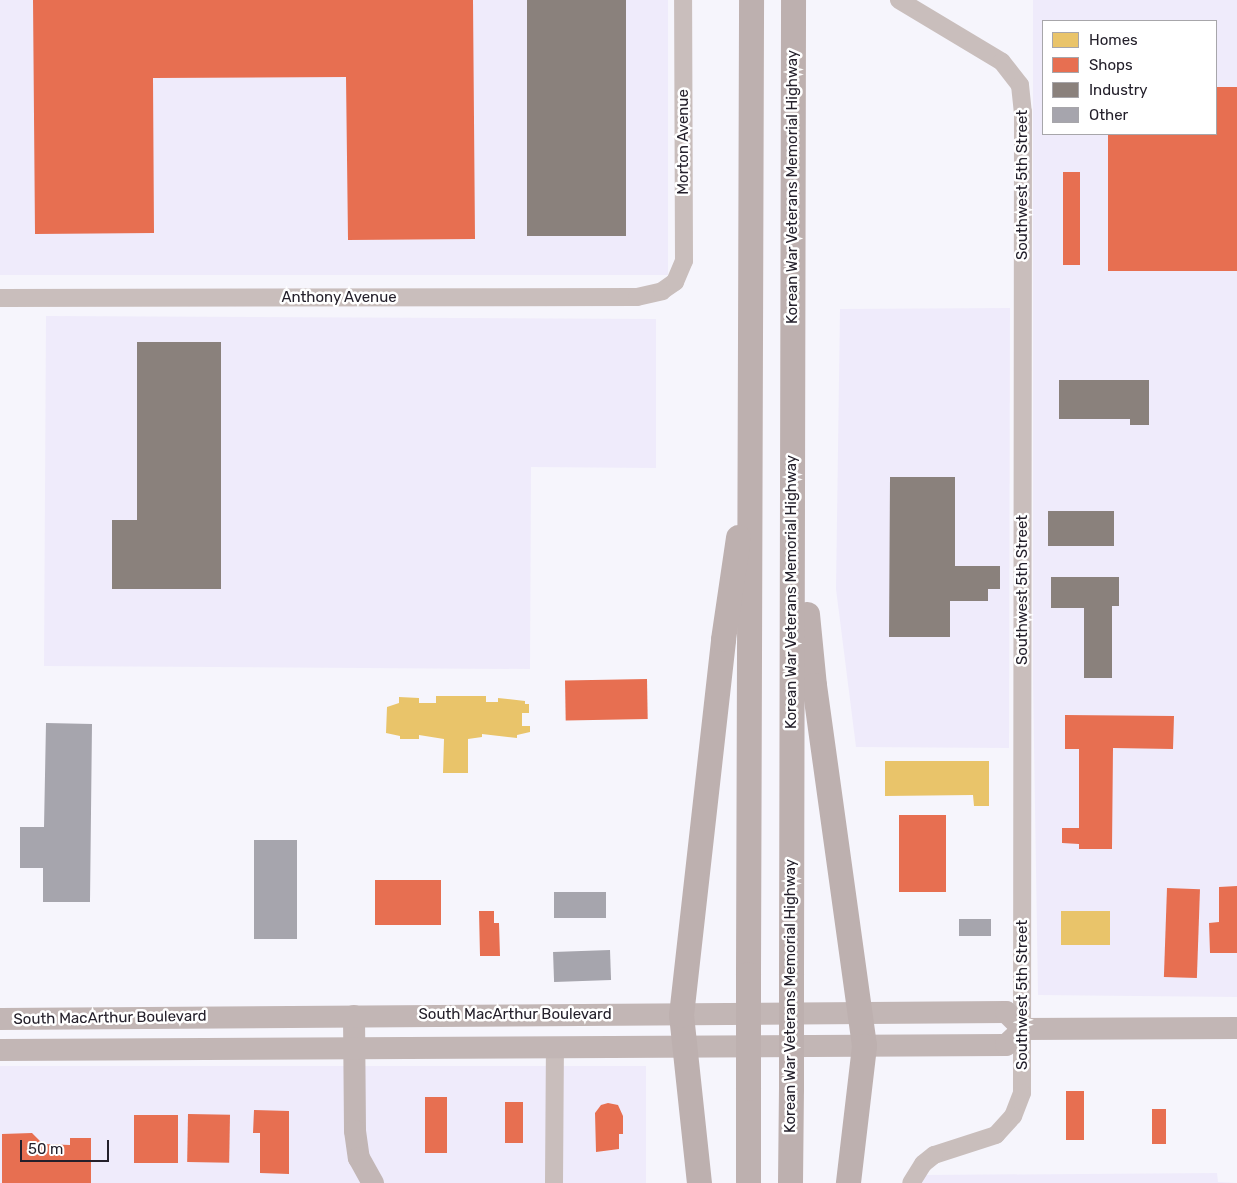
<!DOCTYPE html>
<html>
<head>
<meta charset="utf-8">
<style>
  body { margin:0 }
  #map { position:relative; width:1237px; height:1183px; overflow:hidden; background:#f6f5fc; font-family:Rubik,sans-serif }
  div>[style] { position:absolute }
  .built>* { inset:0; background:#efebfb; transform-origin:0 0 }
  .homes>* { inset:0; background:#e9c46a; transform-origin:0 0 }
  .shops>* { inset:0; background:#e76f51; transform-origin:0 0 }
  .industry>* { inset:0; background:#8a817c; transform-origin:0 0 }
  .building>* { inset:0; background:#a6a5ad; transform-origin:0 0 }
  .minor>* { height:18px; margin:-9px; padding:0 9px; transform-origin:9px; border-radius:9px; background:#c9bebc }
  .major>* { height:22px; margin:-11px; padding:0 11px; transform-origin:11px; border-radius:11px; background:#c2b6b5 }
  .highway>* { height:25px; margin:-12.5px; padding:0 12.5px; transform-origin:12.5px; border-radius:12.5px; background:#bdb0af }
  .highway-bridge>* { height:25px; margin:-12.5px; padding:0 12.5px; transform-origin:12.5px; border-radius:12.5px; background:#bdb0af }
  span { translate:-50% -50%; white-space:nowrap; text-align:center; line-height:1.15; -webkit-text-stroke:5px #fff; paint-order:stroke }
  .street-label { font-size:15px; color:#24202b }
  .legend { position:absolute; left:1042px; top:20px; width:175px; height:115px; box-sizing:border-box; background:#fff; border:1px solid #a7a6aa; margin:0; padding:6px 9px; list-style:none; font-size:15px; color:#24202b }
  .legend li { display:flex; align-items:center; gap:10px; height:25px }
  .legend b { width:25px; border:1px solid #a7a6aa }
  .scale { position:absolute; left:20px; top:1140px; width:89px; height:22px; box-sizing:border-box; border:2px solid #24202b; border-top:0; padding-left:6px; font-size:15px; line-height:18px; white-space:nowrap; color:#24202b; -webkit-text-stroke:4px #fff; paint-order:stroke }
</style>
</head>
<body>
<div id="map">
  <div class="built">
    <div style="left:0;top:0;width:668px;height:275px"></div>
    <div style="clip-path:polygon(evenodd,1033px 0,1237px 0,1237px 997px,1038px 995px,1033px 682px,1033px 0,1043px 21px,1216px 21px,1216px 134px,1043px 134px,1043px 21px)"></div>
    <div style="clip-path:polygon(1010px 308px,1009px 748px,856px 747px,836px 589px,840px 309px)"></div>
    <div style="clip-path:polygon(46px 316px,656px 319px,656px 468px,531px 467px,530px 669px,44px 666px)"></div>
    <div style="left:0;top:1066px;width:646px;height:117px"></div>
    <div style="clip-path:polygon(1217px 1173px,1218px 1182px,1237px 1183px,920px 1183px,925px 1175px)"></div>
  </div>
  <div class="homes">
    <div style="clip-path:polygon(436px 696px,486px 696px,486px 702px,498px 702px,498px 698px,525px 701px,525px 704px,529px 704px,529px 713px,522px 713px,522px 726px,530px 726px,530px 732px,517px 735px,517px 738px,482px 734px,482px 737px,468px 739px,468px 773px,443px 773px,444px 739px,419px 735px,419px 739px,400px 739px,400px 736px,386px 733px,387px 707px,399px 703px,399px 697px,419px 698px,419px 703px,436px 703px)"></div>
    <div style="clip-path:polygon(885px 761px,989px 761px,989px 806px,974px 806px,973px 795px,885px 796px)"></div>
    <div style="left:1061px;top:911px;width:49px;height:34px"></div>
  </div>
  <div class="shops">
    <div style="clip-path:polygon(33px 0,473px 0,475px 239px,348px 240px,346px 77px,153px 78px,154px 233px,35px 234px)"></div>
    <div style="clip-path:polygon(1216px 87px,1237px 87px,1237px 271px,1108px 271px,1108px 134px,1216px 134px)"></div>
    <div style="left:1063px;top:172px;width:17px;height:93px"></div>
    <div style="left:647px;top:679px;width:40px;height:82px;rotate:89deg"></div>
    <div style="clip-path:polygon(1065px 715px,1174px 716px,1173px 749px,1113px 748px,1112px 849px,1079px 849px,1079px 844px,1062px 843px,1062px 828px,1079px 828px,1079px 749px,1065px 749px)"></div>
    <div style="left:899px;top:815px;width:47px;height:77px"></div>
    <div style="left:375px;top:880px;width:66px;height:45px"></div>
    <div style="clip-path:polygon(1237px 886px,1237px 953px,1210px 953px,1209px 923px,1219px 922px,1219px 887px)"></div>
    <div style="left:1167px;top:888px;width:33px;height:89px;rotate:2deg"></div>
    <div style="clip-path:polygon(479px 911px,494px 911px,494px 923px,499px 923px,500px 956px,480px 956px)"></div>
    <div style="left:1084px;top:1091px;width:49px;height:18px;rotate:90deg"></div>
    <div style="left:425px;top:1097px;width:22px;height:56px"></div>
    <div style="left:505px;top:1102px;width:18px;height:41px"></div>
    <div style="clip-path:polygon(608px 1103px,618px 1105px,623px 1116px,623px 1134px,619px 1134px,619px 1149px,596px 1152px,595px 1113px,601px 1105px)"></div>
    <div style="left:1152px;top:1109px;width:14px;height:35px"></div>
    <div style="clip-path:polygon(254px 1110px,289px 1111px,289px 1174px,260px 1173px,260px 1133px,253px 1133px)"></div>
    <div style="left:188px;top:1114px;width:42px;height:48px;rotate:1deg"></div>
    <div style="left:134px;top:1115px;width:44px;height:48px"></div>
    <div style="clip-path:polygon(32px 1133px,43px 1144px,70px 1145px,70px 1138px,91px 1138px,91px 1183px,2px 1183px,2px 1134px)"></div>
  </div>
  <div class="industry">
    <div style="left:527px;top:0;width:99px;height:236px"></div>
    <div style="clip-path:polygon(137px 342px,221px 342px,221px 589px,112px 589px,112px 520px,137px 520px)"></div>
    <div style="clip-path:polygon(1059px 380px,1149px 380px,1149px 425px,1130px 425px,1130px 419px,1059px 419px)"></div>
    <div style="clip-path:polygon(890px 477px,955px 477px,955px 566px,1000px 566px,1000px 589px,988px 589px,988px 601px,950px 601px,950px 637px,889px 637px)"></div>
    <div style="left:1048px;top:511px;width:66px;height:35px"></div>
    <div style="clip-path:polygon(1051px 577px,1119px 577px,1119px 606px,1112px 606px,1112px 678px,1084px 678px,1084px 608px,1051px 608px)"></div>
  </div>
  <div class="building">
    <div style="clip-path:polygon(46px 723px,92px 724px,90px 902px,43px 902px,43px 868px,20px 868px,20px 827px,44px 827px)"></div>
    <div style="left:254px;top:840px;width:43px;height:99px"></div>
    <div style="left:554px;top:892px;width:52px;height:26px"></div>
    <div style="left:959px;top:919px;width:32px;height:17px"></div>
    <div style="left:610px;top:950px;width:30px;height:57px;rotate:88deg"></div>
  </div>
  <div class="minor">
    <div style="left:899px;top:0;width:120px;rotate:31deg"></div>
    <div style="left:1002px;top:62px;width:29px;rotate:52deg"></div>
    <div style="left:1020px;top:85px;width:27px;rotate:84deg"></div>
    <div style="left:1023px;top:112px;width:981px;rotate:90.06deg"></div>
    <div style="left:1022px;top:1093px;width:25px;rotate:111deg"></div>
    <div style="left:1013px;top:1116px;width:25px;rotate:132deg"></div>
    <div style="left:996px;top:1135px;width:65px;rotate:162.1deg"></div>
    <div style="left:934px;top:1155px;width:14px;rotate:141deg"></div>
    <div style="left:923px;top:1164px;width:22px;rotate:122deg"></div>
    <div style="left:0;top:298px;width:637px;rotate:-0.09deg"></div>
    <div style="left:637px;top:297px;width:26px;rotate:-13deg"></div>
    <div style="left:662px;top:291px;width:16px;rotate:-35deg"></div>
    <div style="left:675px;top:282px;width:23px;rotate:-67deg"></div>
    <div style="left:684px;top:261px;width:261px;rotate:-90.2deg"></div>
    <div style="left:554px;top:1183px;width:135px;rotate:-89.6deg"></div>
  </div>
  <div class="major">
    <div style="left:354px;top:1016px;width:115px;rotate:89.5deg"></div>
    <div style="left:355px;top:1131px;width:27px;rotate:82deg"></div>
    <div style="left:359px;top:1158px;width:29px;rotate:61deg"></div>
    <div style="left:0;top:1019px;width:1006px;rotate:-0.4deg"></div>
    <div style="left:1006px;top:1012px;width:24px;rotate:45deg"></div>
    <div style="left:0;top:1050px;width:1006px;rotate:-0.28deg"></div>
    <div style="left:1006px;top:1045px;width:23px;rotate:-43deg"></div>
    <div style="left:1023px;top:1029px;width:214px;rotate:-0.3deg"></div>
  </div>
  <div class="highway">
    <div style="left:807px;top:614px;width:71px;rotate:84.4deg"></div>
    <div style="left:814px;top:685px;width:364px;rotate:82.1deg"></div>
    <div style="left:864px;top:1046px;width:138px;rotate:96.7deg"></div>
    <div style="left:748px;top:974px;width:974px;rotate:-89.82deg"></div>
    <div style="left:791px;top:974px;width:974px;rotate:-89.88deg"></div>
    <div style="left:699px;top:1183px;width:169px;rotate:-96.1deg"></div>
    <div style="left:681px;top:1015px;width:378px;rotate:-83.6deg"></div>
    <div style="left:723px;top:639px;width:103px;rotate:-81.6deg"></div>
    <div style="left:748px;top:1183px;width:95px;rotate:-90deg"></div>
    <div style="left:790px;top:1183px;width:95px;rotate:-89.4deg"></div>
  </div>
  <div class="highway-bridge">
    <div style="left:748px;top:974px;width:114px;rotate:90deg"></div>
    <div style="left:791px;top:1088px;width:114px;rotate:-90deg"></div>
  </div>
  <div class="street-label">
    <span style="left:684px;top:142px;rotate:-90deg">Morton Avenue</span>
    <span style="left:1023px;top:185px;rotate:-90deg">Southwest 5th Street</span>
    <span style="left:793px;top:187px;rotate:-90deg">Korean War Veterans Memorial Highway</span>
    <span style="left:339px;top:298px">Anthony Avenue</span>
    <span style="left:1023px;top:590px;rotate:-90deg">Southwest 5th Street</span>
    <span style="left:792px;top:592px;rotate:-90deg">Korean War Veterans Memorial Highway</span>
    <span style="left:1023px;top:995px;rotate:-90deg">Southwest 5th Street</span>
    <span style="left:791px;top:996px;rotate:-90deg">Korean War Veterans Memorial Highway</span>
    <span style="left:515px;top:1015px">South MacArthur Boulevard</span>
    <span style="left:110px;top:1018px;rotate:-1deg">South MacArthur Boulevard</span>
  </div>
  <ul class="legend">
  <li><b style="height:14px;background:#e9c46a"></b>Homes</li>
  <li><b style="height:14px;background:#e76f51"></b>Shops</li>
  <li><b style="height:14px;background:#8a817c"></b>Industry</li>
  <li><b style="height:14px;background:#a6a5ad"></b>Other</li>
  </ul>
  <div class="scale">50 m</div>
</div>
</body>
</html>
